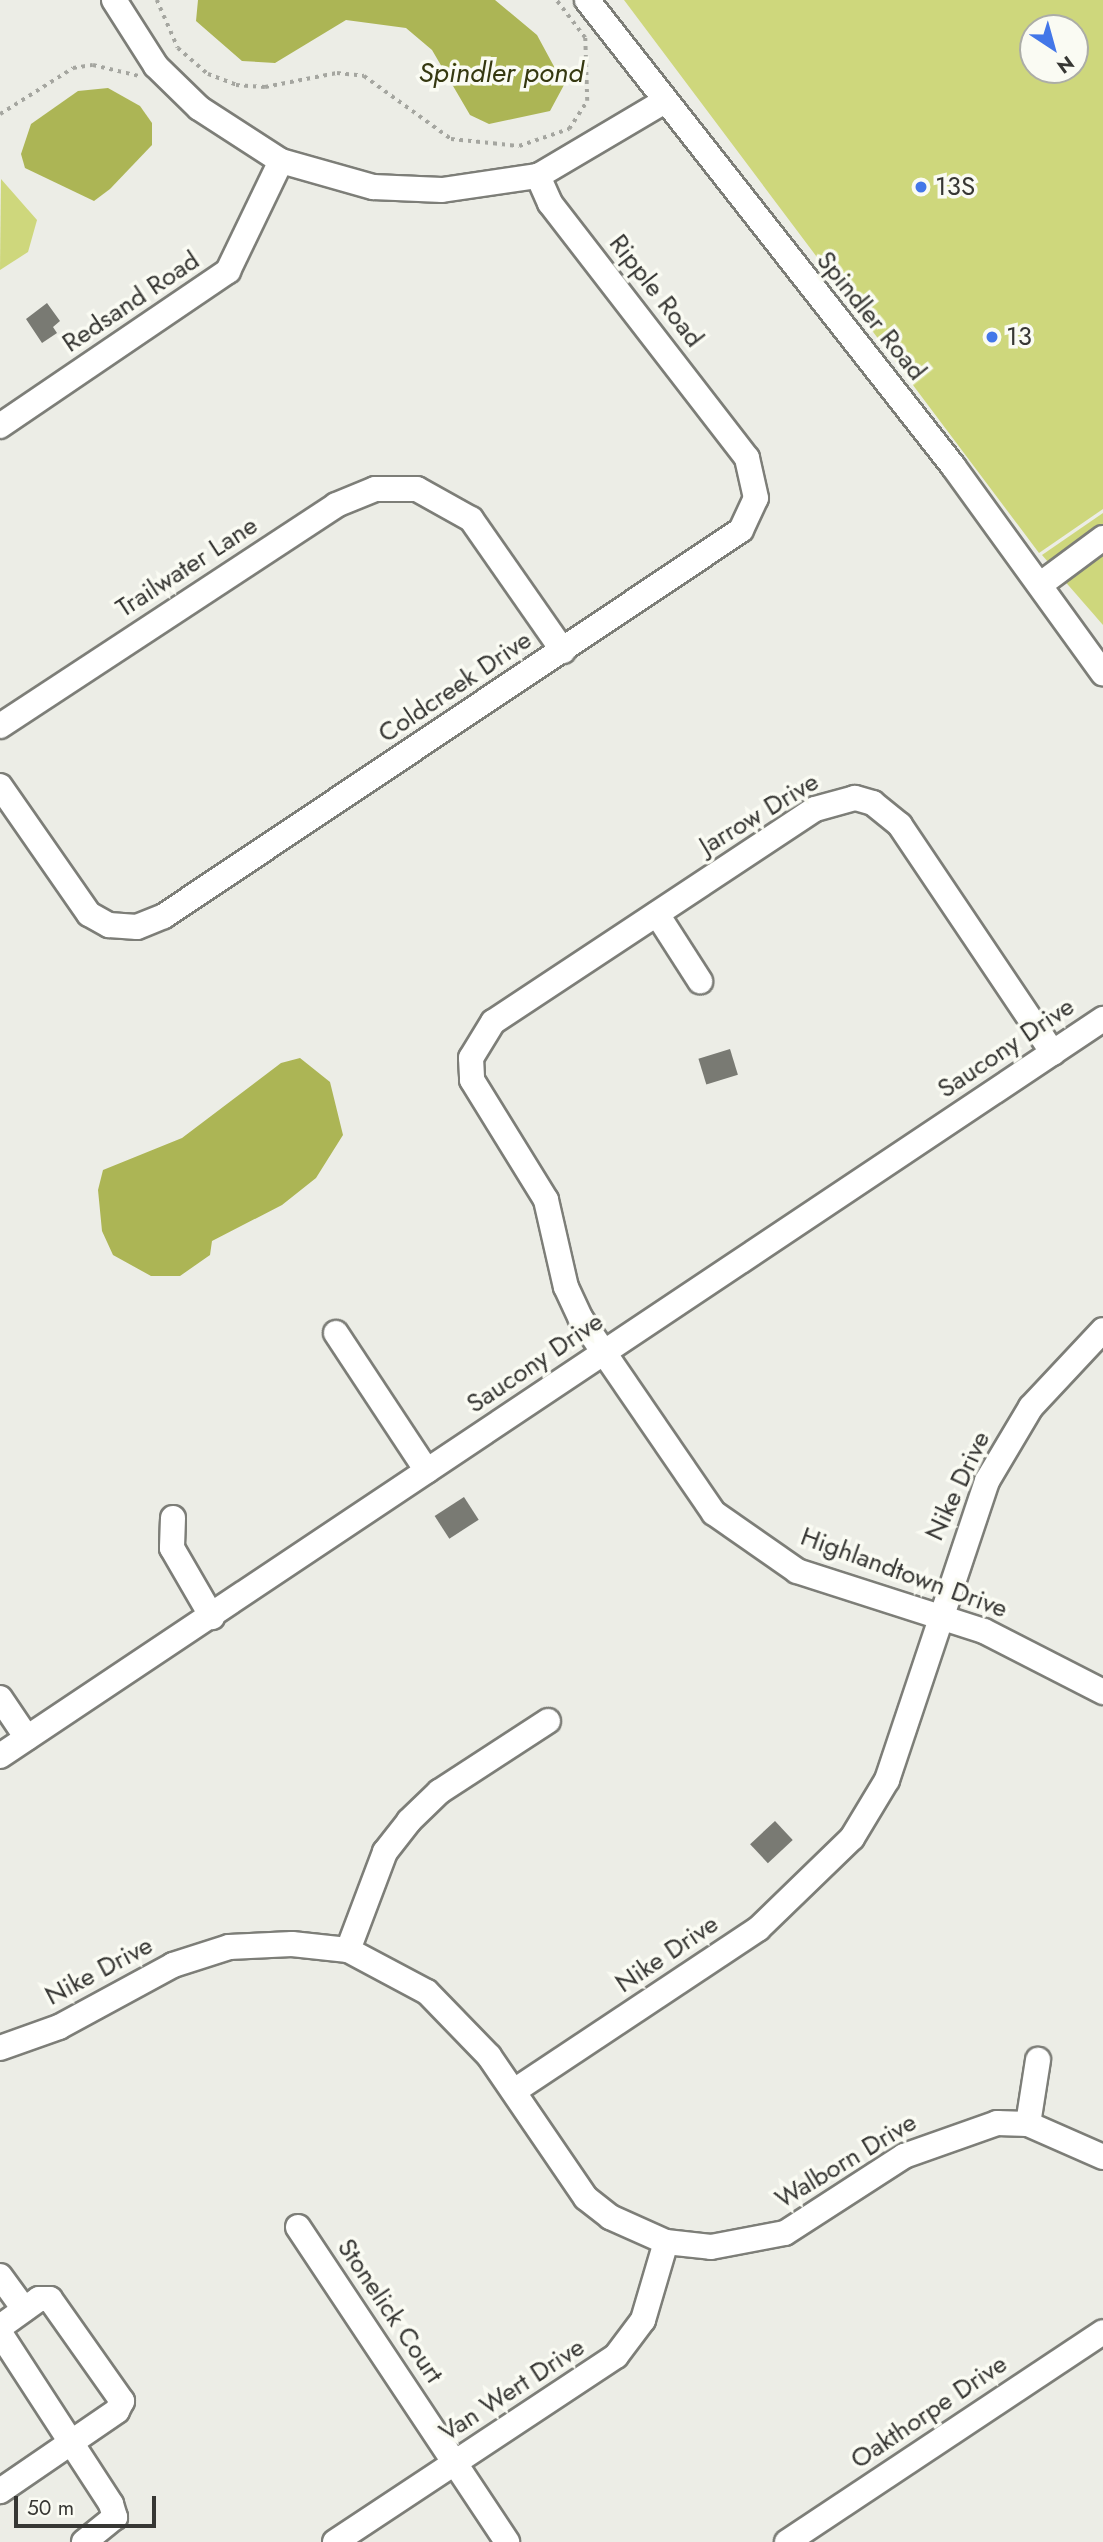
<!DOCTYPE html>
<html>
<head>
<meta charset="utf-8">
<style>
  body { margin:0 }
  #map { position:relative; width:1103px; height:2542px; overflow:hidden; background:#ecede6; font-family:Jost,sans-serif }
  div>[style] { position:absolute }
  .green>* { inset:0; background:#ced77c }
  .water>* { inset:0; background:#acb555 }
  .building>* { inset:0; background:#797a73; transform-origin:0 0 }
  .path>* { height:3.5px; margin-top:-1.75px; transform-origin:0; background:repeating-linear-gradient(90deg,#a5a6a0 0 3.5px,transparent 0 8.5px) }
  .roads { filter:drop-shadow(2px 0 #7d7e78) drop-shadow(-2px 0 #7d7e78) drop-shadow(0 2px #7d7e78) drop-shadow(0 -2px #7d7e78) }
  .minor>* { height:24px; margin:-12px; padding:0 12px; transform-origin:12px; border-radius:12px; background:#fff }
  .dots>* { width:19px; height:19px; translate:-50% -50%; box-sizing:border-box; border:4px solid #fafbf3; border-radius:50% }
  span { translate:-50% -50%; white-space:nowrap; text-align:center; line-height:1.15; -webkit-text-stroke:7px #fafbf3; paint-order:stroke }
  .poi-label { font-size:26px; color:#373734 }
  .left { translate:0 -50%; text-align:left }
  .street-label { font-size:26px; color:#373734 }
  .water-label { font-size:28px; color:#353810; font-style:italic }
  .north { position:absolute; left:1019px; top:14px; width:70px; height:70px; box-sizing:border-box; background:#fafbf3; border:2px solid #acada7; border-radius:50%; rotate:144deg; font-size:19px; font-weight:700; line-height:28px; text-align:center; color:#373734 }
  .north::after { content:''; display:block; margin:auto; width:24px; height:32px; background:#4377e8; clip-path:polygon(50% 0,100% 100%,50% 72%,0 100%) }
  .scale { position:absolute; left:14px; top:2496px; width:142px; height:32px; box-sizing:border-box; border:4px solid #373734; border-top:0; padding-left:9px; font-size:21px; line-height:24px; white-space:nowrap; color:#373734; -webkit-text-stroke:5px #fafbf3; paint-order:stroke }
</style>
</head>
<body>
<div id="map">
  <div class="green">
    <div style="clip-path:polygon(evenodd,624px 0,1103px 0,1103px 509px,1039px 553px,624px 0,1033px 28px,1075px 28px,1075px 70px,1033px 70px,1033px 28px)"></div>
    <div style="clip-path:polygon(1px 179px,37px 220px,28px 252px,0 270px)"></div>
    <div style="clip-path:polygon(1103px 513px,1103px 625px,1042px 555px)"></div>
  </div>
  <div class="water">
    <div style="clip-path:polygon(198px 0,495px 0,537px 35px,564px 85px,550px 111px,489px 124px,470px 115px,432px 50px,406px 28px,346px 20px,275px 63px,242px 61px,196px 21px)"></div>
    <div style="clip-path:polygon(108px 88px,140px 106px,152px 123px,152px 145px,110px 189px,94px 201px,25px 168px,21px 154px,31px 124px,78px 91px)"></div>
    <div style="clip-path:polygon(300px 1058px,330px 1082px,343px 1135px,316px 1178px,282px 1205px,212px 1241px,210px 1255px,180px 1276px,151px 1276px,113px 1255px,102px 1231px,98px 1190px,103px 1170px,182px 1138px,281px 1063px)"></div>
  </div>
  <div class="building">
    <div style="clip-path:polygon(47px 303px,60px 321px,53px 327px,57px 333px,42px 343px,26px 319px)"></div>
    <div style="left:730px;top:1049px;width:27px;height:33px;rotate:73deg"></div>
    <div style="left:464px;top:1497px;width:27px;height:35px;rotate:57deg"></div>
    <div style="left:775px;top:1821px;width:26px;height:34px;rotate:47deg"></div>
  </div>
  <div class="path">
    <div style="left:157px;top:0;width:52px;rotate:66.4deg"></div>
    <div style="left:178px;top:48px;width:40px;rotate:41deg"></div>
    <div style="left:208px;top:74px;width:30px;rotate:21deg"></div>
    <div style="left:236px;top:85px;width:29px;rotate:4deg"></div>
    <div style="left:265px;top:87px;width:73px;rotate:-11deg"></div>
    <div style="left:337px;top:73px;width:27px;rotate:6deg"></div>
    <div style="left:364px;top:76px;width:107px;rotate:35.9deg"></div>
    <div style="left:451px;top:139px;width:68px;rotate:5.9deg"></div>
    <div style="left:519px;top:146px;width:53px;rotate:-18.8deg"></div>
    <div style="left:569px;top:129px;width:33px;rotate:-57deg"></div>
    <div style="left:587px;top:101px;width:63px;rotate:-91.8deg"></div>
    <div style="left:585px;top:38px;width:48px;rotate:-127.3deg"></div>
    <div style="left:0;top:114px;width:86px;rotate:-32.2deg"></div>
    <div style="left:73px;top:68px;width:20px;rotate:-9deg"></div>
    <div style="left:93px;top:65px;width:47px;rotate:13.4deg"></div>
  </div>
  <div class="roads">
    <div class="minor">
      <div style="left:114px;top:0;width:78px;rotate:57.5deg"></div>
      <div style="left:156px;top:66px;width:60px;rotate:44.3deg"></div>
      <div style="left:199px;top:108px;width:98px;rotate:32.9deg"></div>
      <div style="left:281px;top:161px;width:96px;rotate:15.8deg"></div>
      <div style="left:373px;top:187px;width:69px;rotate:2.5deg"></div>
      <div style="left:442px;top:190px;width:97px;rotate:-8.3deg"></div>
      <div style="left:538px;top:176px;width:147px;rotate:-30.6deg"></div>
      <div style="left:587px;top:0;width:593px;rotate:51.85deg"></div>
      <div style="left:953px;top:466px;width:256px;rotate:54.1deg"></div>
      <div style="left:0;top:426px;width:276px;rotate:-34.2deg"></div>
      <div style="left:228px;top:271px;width:122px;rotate:-64.3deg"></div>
      <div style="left:1041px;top:584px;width:77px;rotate:-36.6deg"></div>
      <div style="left:0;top:726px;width:402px;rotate:-33.3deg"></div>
      <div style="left:336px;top:505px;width:42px;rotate:-22.3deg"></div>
      <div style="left:375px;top:489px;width:42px"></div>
      <div style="left:417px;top:489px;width:62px;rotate:29.1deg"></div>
      <div style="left:471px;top:519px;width:161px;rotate:55.1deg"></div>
      <div style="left:0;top:786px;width:156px;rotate:55.2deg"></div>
      <div style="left:89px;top:914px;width:23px;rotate:29deg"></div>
      <div style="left:109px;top:925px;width:28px;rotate:4deg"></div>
      <div style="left:137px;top:927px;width:29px;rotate:-22deg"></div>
      <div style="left:164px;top:916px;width:694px;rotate:-33.78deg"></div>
      <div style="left:741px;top:530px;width:35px;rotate:-65deg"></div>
      <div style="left:756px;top:498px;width:41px;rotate:-102.7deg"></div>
      <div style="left:747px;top:458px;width:322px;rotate:-127.7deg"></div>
      <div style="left:550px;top:203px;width:30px;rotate:-114deg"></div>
      <div style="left:657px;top:914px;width:80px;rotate:57.3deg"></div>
      <div style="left:1053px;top:1053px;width:275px;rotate:-123.9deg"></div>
      <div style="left:900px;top:825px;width:35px;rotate:-141deg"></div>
      <div style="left:873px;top:803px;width:19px;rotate:-164deg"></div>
      <div style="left:855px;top:798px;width:41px;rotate:164.6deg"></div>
      <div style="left:815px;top:809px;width:386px;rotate:146.5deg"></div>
      <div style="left:493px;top:1022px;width:42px;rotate:121.4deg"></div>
      <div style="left:471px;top:1058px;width:22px;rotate:87deg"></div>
      <div style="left:472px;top:1080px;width:141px;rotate:58.3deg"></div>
      <div style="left:546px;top:1200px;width:89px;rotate:77.1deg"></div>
      <div style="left:566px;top:1287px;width:35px;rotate:65deg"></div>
      <div style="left:581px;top:1319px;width:235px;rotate:55.6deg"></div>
      <div style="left:714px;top:1513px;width:101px;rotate:34.9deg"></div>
      <div style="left:797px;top:1571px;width:196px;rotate:17.8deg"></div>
      <div style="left:984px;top:1631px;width:134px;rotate:27.1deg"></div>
      <div style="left:336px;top:1333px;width:165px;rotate:56.6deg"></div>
      <div style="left:173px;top:1518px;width:30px;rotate:92deg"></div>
      <div style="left:172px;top:1548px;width:80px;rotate:59.9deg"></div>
      <div style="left:0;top:1698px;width:48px;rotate:56deg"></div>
      <div style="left:0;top:1756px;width:1327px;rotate:-33.75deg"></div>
      <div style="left:348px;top:1950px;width:105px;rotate:-69.3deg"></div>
      <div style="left:385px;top:1852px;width:39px;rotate:-52deg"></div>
      <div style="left:409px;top:1821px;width:42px;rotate:-44deg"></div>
      <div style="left:439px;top:1792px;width:130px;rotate:-33.1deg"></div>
      <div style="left:0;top:2048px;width:63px;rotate:-19.6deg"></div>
      <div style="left:59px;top:2027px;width:130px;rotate:-28.5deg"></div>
      <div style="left:173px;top:1965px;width:59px;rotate:-17.8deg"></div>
      <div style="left:229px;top:1947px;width:63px;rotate:-2.7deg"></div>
      <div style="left:292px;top:1944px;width:56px;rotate:6.1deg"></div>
      <div style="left:348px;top:1950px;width:89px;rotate:28deg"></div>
      <div style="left:427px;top:1992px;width:89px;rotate:45.9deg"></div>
      <div style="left:489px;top:2056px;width:172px;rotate:55.7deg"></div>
      <div style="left:586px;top:2198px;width:31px;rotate:38deg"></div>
      <div style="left:610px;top:2217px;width:61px;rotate:24.1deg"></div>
      <div style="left:666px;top:2242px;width:45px;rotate:6.3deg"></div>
      <div style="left:711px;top:2247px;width:75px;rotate:-10.7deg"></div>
      <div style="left:785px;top:2233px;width:142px;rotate:-32.9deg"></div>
      <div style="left:904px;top:2156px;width:99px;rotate:-19.5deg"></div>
      <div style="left:997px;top:2123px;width:31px;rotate:2deg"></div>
      <div style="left:1028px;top:2124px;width:82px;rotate:23.7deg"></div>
      <div style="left:514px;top:2091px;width:293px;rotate:-33.6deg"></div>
      <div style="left:758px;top:1929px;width:131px;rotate:-44.1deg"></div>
      <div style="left:852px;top:1838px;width:68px;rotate:-58.9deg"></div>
      <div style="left:887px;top:1780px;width:315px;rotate:-71.5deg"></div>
      <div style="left:987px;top:1481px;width:86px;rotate:-59.3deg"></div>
      <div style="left:1031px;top:1407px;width:105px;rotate:-46.9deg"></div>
      <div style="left:1028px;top:2124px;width:65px;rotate:-81.1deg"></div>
      <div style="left:298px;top:2227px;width:378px;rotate:56.4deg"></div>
      <div style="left:0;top:2276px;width:41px;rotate:54deg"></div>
      <div style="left:0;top:2327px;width:48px;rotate:-35.7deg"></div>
      <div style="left:39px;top:2299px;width:11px"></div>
      <div style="left:50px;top:2299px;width:125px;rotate:54.8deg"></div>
      <div style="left:122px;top:2401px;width:11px;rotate:117deg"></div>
      <div style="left:117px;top:2411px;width:142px;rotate:145.6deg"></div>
      <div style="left:0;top:2333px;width:204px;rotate:57deg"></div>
      <div style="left:111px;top:2504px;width:14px;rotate:73deg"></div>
      <div style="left:115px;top:2517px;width:40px;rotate:141deg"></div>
      <div style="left:335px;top:2542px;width:337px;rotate:-33.5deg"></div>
      <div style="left:616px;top:2356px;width:45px;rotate:-53.1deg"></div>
      <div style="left:643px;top:2320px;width:81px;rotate:-73.6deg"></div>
      <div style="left:787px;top:2542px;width:379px;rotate:-33.6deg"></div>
    </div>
  </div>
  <div class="dots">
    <div style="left:921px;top:187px;background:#4377e8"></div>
    <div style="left:992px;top:337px;background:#4377e8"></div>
  </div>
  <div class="poi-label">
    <span class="left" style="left:935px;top:187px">13S</span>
    <span class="left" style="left:1006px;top:337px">13</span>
  </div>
  <div class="street-label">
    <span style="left:656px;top:291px;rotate:52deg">Ripple Road</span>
    <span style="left:131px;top:302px;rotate:-34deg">Redsand Road</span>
    <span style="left:871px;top:316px;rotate:51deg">Spindler Road</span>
    <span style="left:187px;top:567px;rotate:-33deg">Trailwater Lane</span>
    <span style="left:455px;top:687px;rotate:-34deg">Coldcreek Drive</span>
    <span style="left:759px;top:814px;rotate:-31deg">Jarrow Drive</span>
    <span style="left:1006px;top:1048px;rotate:-34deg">Saucony Drive</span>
    <span style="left:535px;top:1363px;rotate:-34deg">Saucony Drive</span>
    <span style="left:958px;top:1486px;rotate:-65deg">Nike Drive</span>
    <span style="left:904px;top:1573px;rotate:20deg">Highlandtown Drive</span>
    <span style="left:667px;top:1954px;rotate:-34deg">Nike Drive</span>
    <span style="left:99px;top:1971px;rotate:-28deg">Nike Drive</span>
    <span style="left:846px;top:2161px;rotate:-31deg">Walborn Drive</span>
    <span style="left:390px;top:2311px;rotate:56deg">Stonelick Court</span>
    <span style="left:512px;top:2390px;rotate:-33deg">Van Wert Drive</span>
    <span style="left:929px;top:2412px;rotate:-34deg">Oakthorpe Drive</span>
  </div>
  <div class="water-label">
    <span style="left:501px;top:73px">Spindler pond</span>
  </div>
  <div class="north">N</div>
  <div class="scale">50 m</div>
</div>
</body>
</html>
